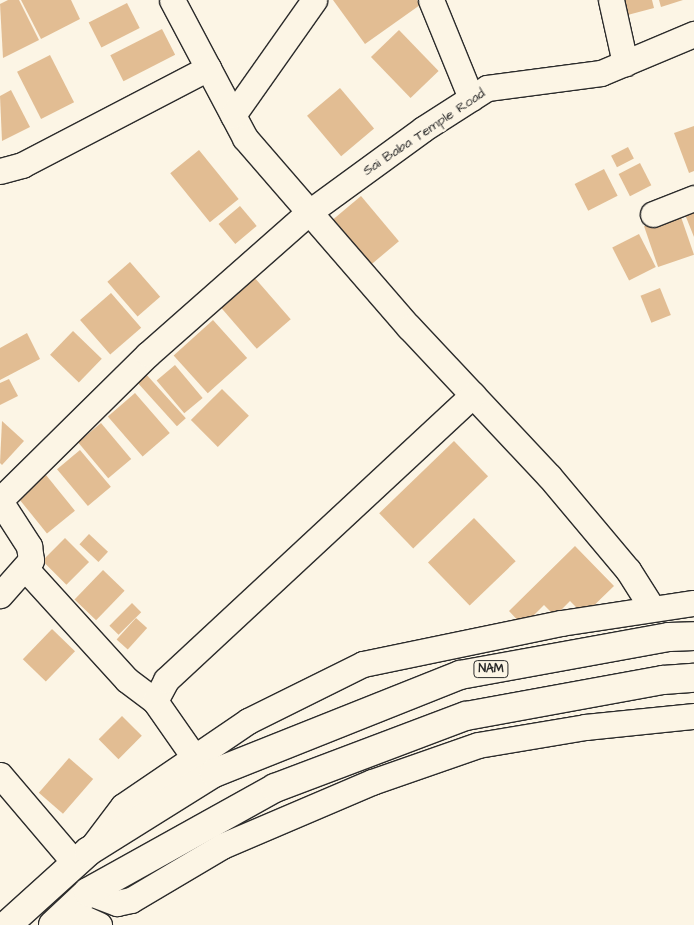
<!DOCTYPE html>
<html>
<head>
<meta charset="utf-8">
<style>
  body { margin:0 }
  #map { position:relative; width:694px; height:925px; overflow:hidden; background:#fcf5e5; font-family:"Architects Daughter",sans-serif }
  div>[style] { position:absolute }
  .building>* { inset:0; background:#e2bd93; transform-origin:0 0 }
  .roads { filter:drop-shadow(1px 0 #2b2b2b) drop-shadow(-1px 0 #2b2b2b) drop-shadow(0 1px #2b2b2b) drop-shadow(0 -1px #2b2b2b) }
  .minor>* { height:25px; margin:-12.5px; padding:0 12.5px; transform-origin:12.5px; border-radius:12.5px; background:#fcf5e5 }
  .trunk>* { height:28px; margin:-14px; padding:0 14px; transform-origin:14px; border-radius:14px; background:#fcf5e5 }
  span { translate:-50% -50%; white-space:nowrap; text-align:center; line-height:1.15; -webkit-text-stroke:4px #fcf5e5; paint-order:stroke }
  .shield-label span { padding:1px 4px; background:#fcf5e5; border:1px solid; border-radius:4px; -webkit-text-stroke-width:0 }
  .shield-label { font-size:12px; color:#2b2b2b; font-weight:700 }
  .street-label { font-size:14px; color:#2b2b2b }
</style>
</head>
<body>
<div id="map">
  <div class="building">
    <div style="clip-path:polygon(8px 0,19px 0,39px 40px,3px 58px,0 4px)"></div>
    <div style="clip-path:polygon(21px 0,71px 0,80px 19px,41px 39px)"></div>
    <div style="clip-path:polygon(333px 0,417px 0,420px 5px,365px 44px)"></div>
    <div style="clip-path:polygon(615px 0,652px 0,654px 8px,620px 17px)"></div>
    <div style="clip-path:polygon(659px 0,683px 0,661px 7px)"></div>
    <div style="left:127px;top:3px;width:28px;height:43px;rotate:63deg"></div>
    <div style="left:162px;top:29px;width:29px;height:58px;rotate:63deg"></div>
    <div style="left:399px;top:30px;width:57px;height:39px;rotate:46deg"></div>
    <div style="left:50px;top:55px;width:53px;height:37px;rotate:63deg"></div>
    <div style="left:340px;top:88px;width:53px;height:43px;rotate:50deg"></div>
    <div style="clip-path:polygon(11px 90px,30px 127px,2px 141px,0 96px)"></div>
    <div style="clip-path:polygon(694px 126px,694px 171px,689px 173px,674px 133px)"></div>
    <div style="left:628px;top:147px;width:13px;height:19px;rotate:63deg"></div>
    <div style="left:199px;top:150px;width:63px;height:37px;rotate:51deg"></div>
    <div style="left:640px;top:163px;width:25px;height:24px;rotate:63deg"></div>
    <div style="left:604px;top:169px;width:30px;height:33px;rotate:63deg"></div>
    <div style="left:361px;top:196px;width:59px;height:42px;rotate:50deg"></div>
    <div style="left:240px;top:206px;width:26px;height:28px;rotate:50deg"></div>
    <div style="clip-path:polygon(694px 208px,694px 237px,684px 212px)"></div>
    <div style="left:680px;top:214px;width:43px;height:38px;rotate:71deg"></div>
    <div style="left:639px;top:234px;width:37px;height:30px;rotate:63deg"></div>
    <div style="left:130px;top:262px;width:46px;height:30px;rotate:49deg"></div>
    <div style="left:254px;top:277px;width:56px;height:45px;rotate:49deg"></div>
    <div style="left:660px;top:288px;width:29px;height:21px;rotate:68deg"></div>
    <div style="left:111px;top:293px;width:46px;height:41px;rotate:49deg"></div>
    <div style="left:213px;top:320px;width:51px;height:53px;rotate:48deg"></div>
    <div style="left:73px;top:331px;width:40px;height:33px;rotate:44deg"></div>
    <div style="clip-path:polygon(27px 333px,40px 359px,0 380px,0 348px)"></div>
    <div style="left:175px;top:365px;width:43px;height:24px;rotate:50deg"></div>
    <div style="left:145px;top:373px;width:61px;height:12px;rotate:48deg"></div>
    <div style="clip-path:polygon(9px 379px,18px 396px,0 405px,0 383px)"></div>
    <div style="left:222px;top:389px;width:38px;height:44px;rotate:45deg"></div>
    <div style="left:135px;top:393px;width:53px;height:36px;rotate:49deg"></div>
    <div style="clip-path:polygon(2px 421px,24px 441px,2px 465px,0 463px)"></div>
    <div style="left:101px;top:423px;width:47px;height:30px;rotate:50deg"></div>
    <div style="left:454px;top:441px;width:49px;height:104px;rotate:46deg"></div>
    <div style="left:80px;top:450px;width:48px;height:30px;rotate:50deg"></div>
    <div style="left:46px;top:475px;width:46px;height:36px;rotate:51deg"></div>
    <div style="left:474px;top:518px;width:60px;height:64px;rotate:46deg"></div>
    <div style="left:89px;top:534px;width:26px;height:14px;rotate:43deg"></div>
    <div style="left:65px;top:538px;width:34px;height:32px;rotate:45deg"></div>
    <div style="clip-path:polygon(575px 546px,614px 586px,584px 615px,570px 601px,555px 616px,544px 605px,523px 626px,509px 611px)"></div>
    <div style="left:103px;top:570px;width:30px;height:41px;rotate:44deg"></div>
    <div style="left:132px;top:603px;width:13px;height:32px;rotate:45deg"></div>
    <div style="left:136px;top:618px;width:15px;height:29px;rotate:42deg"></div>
    <div style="left:52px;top:629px;width:32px;height:42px;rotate:44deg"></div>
    <div style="left:122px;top:716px;width:28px;height:33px;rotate:45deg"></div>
    <div style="left:69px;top:758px;width:32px;height:46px;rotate:41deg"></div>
  </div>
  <div class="roads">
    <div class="minor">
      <div style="left:172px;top:0;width:156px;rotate:62.1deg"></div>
      <div style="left:245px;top:138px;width:250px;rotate:49.1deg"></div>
      <div style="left:409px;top:327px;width:204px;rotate:46.8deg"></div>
      <div style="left:549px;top:476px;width:123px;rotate:50deg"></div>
      <div style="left:628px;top:570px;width:45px;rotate:57.7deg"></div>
      <div style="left:431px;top:0;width:106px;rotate:67.8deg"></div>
      <div style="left:611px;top:0;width:65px;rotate:77.5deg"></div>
      <div style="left:233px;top:115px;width:141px;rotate:-54.8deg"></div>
      <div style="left:0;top:171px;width:23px;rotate:-15deg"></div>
      <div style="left:22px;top:165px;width:210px;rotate:-27.5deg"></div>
      <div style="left:653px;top:214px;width:44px;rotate:-21.3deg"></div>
      <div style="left:0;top:500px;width:208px;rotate:-44.6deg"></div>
      <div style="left:148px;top:354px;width:213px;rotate:-41.4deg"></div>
      <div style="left:308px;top:213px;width:142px;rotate:-36.1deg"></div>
      <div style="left:423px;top:129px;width:76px;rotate:-32.6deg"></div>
      <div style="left:487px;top:88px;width:115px;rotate:-7.5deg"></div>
      <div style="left:601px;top:73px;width:101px;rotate:-22.8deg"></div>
      <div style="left:0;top:501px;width:54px;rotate:57.2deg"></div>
      <div style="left:29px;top:546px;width:14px;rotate:82deg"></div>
      <div style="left:31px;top:560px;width:47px;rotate:131.5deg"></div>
      <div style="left:25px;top:568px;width:151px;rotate:47.7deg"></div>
      <div style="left:127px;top:680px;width:35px;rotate:37deg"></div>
      <div style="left:194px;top:757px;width:68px;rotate:-124.9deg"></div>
      <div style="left:155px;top:701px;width:24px;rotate:-62deg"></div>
      <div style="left:166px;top:680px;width:419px;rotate:-42.9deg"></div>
      <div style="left:0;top:775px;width:116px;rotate:49.6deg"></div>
      <div style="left:92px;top:847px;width:51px;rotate:-52.9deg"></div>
      <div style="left:123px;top:806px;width:151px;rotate:-34.2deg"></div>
      <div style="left:248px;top:721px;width:128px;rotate:-26.4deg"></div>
      <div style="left:363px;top:664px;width:202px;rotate:-11.7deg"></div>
      <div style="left:561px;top:623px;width:134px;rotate:-8.6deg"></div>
      <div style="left:88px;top:892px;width:31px;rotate:21deg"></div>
      <div style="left:117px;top:903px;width:14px;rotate:-12deg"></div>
      <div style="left:131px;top:900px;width:106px;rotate:-30.7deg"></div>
      <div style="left:222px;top:846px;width:163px;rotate:-23.1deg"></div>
      <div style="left:372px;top:782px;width:112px;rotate:-19.2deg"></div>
      <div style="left:478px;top:745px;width:109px;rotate:-9.5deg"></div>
      <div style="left:585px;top:727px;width:110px;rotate:-5.8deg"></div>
      <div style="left:68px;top:911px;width:34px;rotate:24deg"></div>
    </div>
    <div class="trunk">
      <div style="left:7px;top:925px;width:110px;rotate:-42.1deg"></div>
      <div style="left:89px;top:851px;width:147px;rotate:-32deg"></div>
      <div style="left:214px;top:773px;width:265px;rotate:-21.7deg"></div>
      <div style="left:460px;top:675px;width:212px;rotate:-10.3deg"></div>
      <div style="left:669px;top:637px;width:25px;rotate:-2deg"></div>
      <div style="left:53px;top:925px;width:48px;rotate:-43.3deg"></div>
      <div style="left:88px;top:892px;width:214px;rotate:-29.1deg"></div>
      <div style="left:275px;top:788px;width:204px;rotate:-20.7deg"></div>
      <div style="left:466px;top:716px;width:200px;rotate:-10.4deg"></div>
      <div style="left:663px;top:680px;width:31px;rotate:-4deg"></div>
    </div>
  </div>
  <div class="shield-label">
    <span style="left:491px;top:669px">NAM</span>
  </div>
  <div class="street-label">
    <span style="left:424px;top:132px;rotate:-34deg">Sai Baba Temple Road</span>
  </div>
</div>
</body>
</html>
